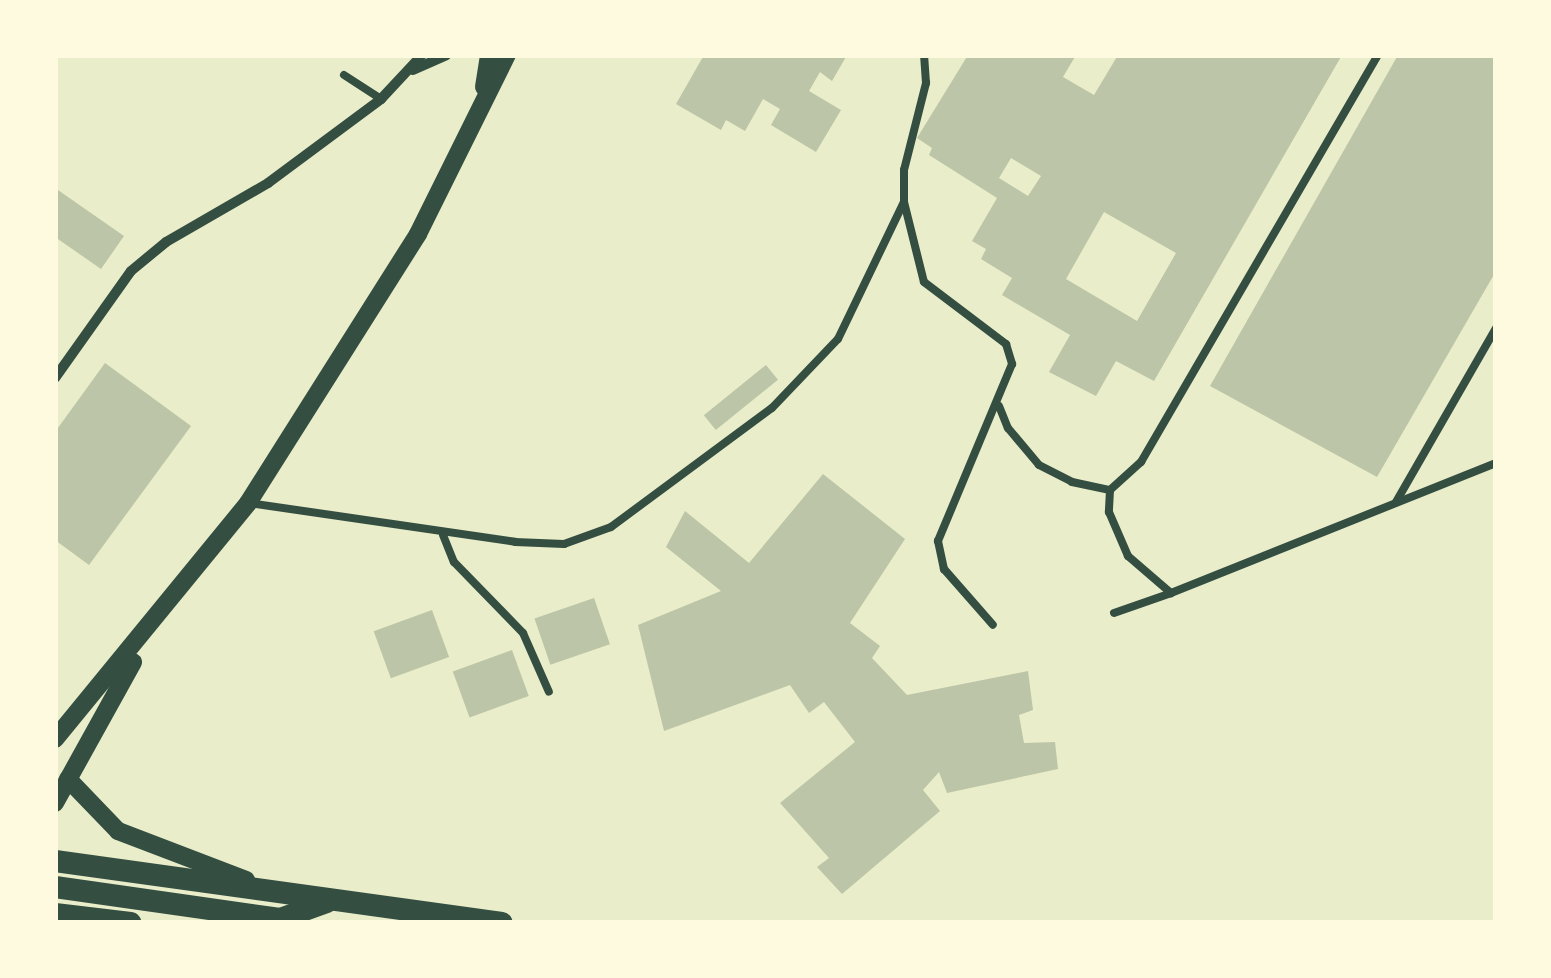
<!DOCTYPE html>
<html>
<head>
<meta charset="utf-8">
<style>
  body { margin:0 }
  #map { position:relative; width:1551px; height:978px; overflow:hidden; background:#e9edc9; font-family:Montserrat,sans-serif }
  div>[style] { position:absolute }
  .building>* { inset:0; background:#bcc5a7; transform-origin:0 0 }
  .service>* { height:8px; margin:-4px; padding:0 4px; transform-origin:4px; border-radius:4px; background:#344e41 }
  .minor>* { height:10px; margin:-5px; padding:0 5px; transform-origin:5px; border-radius:5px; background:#344e41 }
  .tertiary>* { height:18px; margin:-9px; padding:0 9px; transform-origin:9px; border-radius:9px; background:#344e41 }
  .primary>* { height:22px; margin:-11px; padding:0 11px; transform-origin:11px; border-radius:11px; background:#344e41 }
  span { translate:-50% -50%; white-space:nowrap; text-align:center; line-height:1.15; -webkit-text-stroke:8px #fefae0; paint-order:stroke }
  .frame { position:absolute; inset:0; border:58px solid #fefae0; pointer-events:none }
</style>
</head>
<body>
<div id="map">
  <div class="building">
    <div style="clip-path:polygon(704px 55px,847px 55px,832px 81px,820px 72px,809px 91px,841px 110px,816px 152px,771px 125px,780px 109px,763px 99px,745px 131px,726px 120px,721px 130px,676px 104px)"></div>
    <div style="clip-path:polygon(evenodd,968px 55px,1076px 55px,1063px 77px,1094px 95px,1118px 55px,1342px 55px,1154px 381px,1116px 361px,1096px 396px,1049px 372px,1070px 335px,1002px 295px,1012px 278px,981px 259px,986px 249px,972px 241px,997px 198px,929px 155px,932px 148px,917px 138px,968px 55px,1011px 158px,1041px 176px,1028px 196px,999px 178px,1011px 158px,968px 55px,1104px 212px,1176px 253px,1137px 321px,1066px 279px,1104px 212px)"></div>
    <div style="clip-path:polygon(1398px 55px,1496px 55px,1496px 271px,1377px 477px,1210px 386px)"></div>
    <div style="clip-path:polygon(55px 188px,124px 236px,101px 269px,55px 237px)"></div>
    <div style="clip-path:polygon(105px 363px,191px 426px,89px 565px,55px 540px,55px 432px)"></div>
    <div style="left:766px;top:365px;width:19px;height:80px;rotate:51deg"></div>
    <div style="clip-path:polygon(823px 474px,905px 539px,850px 623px,880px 646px,872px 658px,907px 695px,1028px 671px,1033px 710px,1019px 715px,1024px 743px,1055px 742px,1058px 769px,947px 793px,939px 772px,923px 790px,940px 811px,842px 894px,817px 867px,829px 858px,780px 803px,855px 742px,824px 702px,809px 713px,790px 685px,664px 731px,638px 625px,721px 591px,666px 547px,685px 511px,749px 563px)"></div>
    <div style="left:594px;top:598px;width:49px;height:63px;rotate:71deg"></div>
    <div style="left:432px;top:610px;width:50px;height:62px;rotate:70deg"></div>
    <div style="left:512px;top:650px;width:49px;height:63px;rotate:70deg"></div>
  </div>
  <div class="service">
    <div style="left:344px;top:75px;width:44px;rotate:33deg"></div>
    <div style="left:904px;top:202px;width:82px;rotate:76deg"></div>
    <div style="left:924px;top:282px;width:103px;rotate:37.1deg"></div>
    <div style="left:1006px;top:344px;width:21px;rotate:73deg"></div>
    <div style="left:1012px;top:364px;width:192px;rotate:112.7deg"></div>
    <div style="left:938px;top:541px;width:29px;rotate:78deg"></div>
    <div style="left:944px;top:569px;width:74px;rotate:48.8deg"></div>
    <div style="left:999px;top:406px;width:24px;rotate:68deg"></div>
    <div style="left:1008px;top:428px;width:48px;rotate:50deg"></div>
    <div style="left:1039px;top:465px;width:37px;rotate:27deg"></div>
    <div style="left:1072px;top:482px;width:39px;rotate:12deg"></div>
    <div style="left:1110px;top:490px;width:42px;rotate:-42.1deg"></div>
    <div style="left:1141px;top:462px;width:471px;rotate:-59.8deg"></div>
    <div style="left:1110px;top:490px;width:22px;rotate:93deg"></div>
    <div style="left:1109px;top:512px;width:48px;rotate:66.6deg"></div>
    <div style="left:1128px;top:556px;width:57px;rotate:40.7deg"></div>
    <div style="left:1171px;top:593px;width:350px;rotate:-21.8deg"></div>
    <div style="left:1396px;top:502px;width:201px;rotate:-60.1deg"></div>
    <div style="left:249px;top:503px;width:269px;rotate:8.3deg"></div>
    <div style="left:515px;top:542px;width:49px;rotate:2.3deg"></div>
    <div style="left:564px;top:544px;width:50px;rotate:-19.9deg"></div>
    <div style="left:611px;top:527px;width:200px;rotate:-36.5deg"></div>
    <div style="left:772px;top:408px;width:95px;rotate:-46.3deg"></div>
    <div style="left:838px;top:339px;width:152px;rotate:-64.3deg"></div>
    <div style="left:904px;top:202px;width:32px;rotate:-90deg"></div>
    <div style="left:904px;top:170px;width:90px;rotate:-75.8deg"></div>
    <div style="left:926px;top:83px;width:28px;rotate:-94deg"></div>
    <div style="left:443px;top:535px;width:29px;rotate:68deg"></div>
    <div style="left:454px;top:562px;width:99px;rotate:45.8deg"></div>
    <div style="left:523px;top:633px;width:64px;rotate:66.2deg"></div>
    <div style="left:1114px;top:613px;width:60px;rotate:-19.3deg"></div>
  </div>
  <div class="minor">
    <div style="left:413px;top:70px;width:36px;rotate:-24deg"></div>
    <div style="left:55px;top:378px;width:131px;rotate:-54.6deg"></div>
    <div style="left:131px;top:271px;width:45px;rotate:-39.6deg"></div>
    <div style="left:166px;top:242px;width:118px;rotate:-30deg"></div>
    <div style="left:268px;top:183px;width:141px;rotate:-36.6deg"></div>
    <div style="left:381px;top:99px;width:60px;rotate:-47deg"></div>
  </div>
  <div class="tertiary">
    <div style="left:484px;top:87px;width:32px;rotate:-81deg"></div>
    <div style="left:55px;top:739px;width:305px;rotate:-50.7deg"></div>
    <div style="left:248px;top:503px;width:318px;rotate:-57.7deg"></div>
    <div style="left:418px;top:234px;width:200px;rotate:-63.6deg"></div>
    <div style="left:68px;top:779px;width:72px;rotate:46.1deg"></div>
    <div style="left:118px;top:831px;width:137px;rotate:20.9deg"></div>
    <div style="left:55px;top:803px;width:161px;rotate:-61deg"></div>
  </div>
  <div class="primary">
    <div style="left:55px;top:861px;width:451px;rotate:7.9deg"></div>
    <div style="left:55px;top:887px;width:227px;rotate:8.1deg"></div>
    <div style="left:280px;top:919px;width:50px;rotate:-19.9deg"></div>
    <div style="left:55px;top:914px;width:76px;rotate:6.8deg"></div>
  </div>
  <div class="frame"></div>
</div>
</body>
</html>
